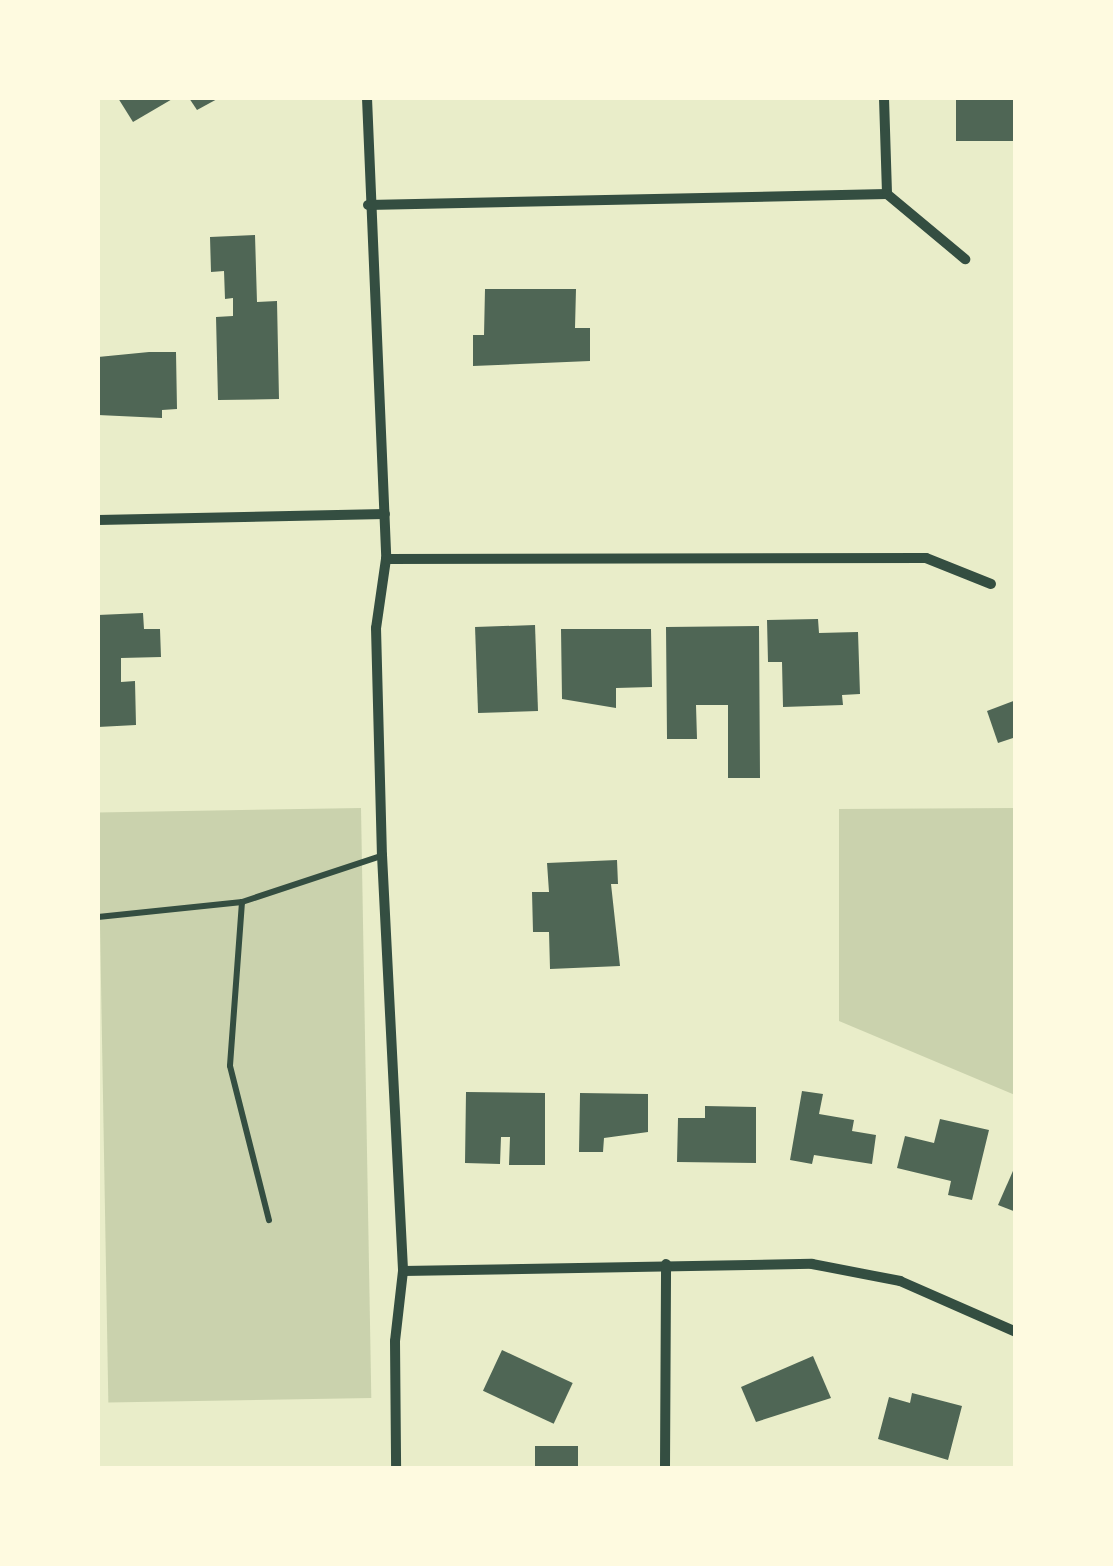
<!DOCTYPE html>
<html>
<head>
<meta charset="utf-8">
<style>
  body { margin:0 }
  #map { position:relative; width:1113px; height:1566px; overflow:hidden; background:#e9edc9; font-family:"Alegreya Sans",sans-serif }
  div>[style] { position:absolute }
  .green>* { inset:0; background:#cad2ad; transform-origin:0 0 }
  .building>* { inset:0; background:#4f6655; transform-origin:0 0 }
  .service>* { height:6px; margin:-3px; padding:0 3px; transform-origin:3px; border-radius:3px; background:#344e41 }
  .minor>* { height:10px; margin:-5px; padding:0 5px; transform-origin:5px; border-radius:5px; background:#344e41 }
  span { translate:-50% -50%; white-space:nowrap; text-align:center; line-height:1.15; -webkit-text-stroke:8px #fefae0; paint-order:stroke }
  .frame { position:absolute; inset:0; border:100px solid #fefae0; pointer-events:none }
</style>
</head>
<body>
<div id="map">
  <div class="green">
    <div style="left:361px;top:808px;width:590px;height:263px;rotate:89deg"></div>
    <div style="clip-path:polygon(1015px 808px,1016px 808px,1015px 1095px,839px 1021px,839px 809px)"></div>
  </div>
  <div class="building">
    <div style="clip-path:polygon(118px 98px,174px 98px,133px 122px)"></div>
    <div style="clip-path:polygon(189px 98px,219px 98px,197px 110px)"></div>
    <div style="left:956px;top:98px;width:58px;height:43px"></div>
    <div style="clip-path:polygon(255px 235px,257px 302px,277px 301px,279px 399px,218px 400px,216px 317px,233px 316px,233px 298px,225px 299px,224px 271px,211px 272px,210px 237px)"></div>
    <div style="clip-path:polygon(485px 289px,576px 289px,575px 328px,590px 328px,590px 361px,473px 366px,473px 335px,484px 335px)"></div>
    <div style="clip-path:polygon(149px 352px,176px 352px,177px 409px,162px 410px,162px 418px,98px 415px,98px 357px)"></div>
    <div style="clip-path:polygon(143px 613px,144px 629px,160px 629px,161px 657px,121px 658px,121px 682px,135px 681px,136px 725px,98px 727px,98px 615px)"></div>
    <div style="clip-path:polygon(818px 619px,819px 633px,858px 632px,860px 694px,842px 695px,843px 705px,783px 707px,782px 662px,768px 662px,767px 620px)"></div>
    <div style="left:535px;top:625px;width:86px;height:60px;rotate:88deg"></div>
    <div style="clip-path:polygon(759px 626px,760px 778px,728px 778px,728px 705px,696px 705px,697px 739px,667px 739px,666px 627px)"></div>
    <div style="clip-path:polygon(561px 629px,651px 629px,652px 687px,616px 688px,616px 708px,562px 699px)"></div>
    <div style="clip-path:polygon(1016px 700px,1016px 737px,998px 743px,987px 711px)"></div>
    <div style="clip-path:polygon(617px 860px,618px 884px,611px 884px,620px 966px,550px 969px,549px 932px,533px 932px,532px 892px,549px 892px,547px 863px)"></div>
    <div style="clip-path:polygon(802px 1091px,823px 1094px,819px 1114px,854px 1120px,852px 1131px,876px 1135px,872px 1164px,814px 1155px,812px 1164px,790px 1160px)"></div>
    <div style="clip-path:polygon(466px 1092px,545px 1093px,545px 1165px,509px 1165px,510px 1137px,501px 1137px,500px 1164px,465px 1163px)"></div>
    <div style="clip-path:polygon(580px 1093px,648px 1094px,648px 1132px,604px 1138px,603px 1152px,579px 1152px)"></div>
    <div style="clip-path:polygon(705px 1106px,756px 1107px,756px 1163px,677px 1162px,678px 1118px,705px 1118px)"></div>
    <div style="clip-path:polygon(940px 1119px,989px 1130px,972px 1200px,948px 1195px,951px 1181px,897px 1168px,905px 1136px,934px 1143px)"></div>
    <div style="clip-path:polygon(1016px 1164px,1016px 1212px,998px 1205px)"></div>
    <div style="left:502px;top:1350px;width:78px;height:45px;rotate:25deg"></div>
    <div style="clip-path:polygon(813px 1356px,831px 1398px,756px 1422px,741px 1387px)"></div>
    <div style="clip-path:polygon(912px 1393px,962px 1406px,948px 1460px,878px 1439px,889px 1397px,910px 1403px)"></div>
    <div style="left:578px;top:1446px;width:22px;height:43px;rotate:90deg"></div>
  </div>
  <div class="service">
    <div style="left:242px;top:902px;width:164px;rotate:94.2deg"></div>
    <div style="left:230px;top:1066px;width:159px;rotate:75.8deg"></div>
    <div style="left:98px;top:917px;width:145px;rotate:-5.9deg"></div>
    <div style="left:242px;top:902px;width:146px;rotate:-18.3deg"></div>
  </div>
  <div class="minor">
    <div style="left:367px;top:98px;width:461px;rotate:87.6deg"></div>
    <div style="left:386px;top:559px;width:70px;rotate:98.2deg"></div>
    <div style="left:376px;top:628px;width:227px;rotate:88.5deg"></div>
    <div style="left:382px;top:855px;width:417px;rotate:87.1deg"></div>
    <div style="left:403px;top:1271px;width:70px;rotate:96.5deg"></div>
    <div style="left:395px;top:1341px;width:127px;rotate:89.5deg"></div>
    <div style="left:884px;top:98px;width:96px;rotate:88.2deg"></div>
    <div style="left:368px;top:205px;width:519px;rotate:-1.21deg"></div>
    <div style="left:887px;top:194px;width:102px;rotate:39.8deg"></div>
    <div style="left:98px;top:520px;width:287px;rotate:-1.2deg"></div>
    <div style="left:386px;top:559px;width:540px;rotate:-0.11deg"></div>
    <div style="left:926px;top:558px;width:70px;rotate:21.8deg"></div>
    <div style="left:403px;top:1271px;width:409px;rotate:-1deg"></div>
    <div style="left:812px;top:1264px;width:90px;rotate:10.9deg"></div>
    <div style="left:900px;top:1281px;width:127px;rotate:23.7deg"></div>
    <div style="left:665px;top:1468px;width:204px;rotate:-89.7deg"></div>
  </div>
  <div class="frame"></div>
</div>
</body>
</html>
